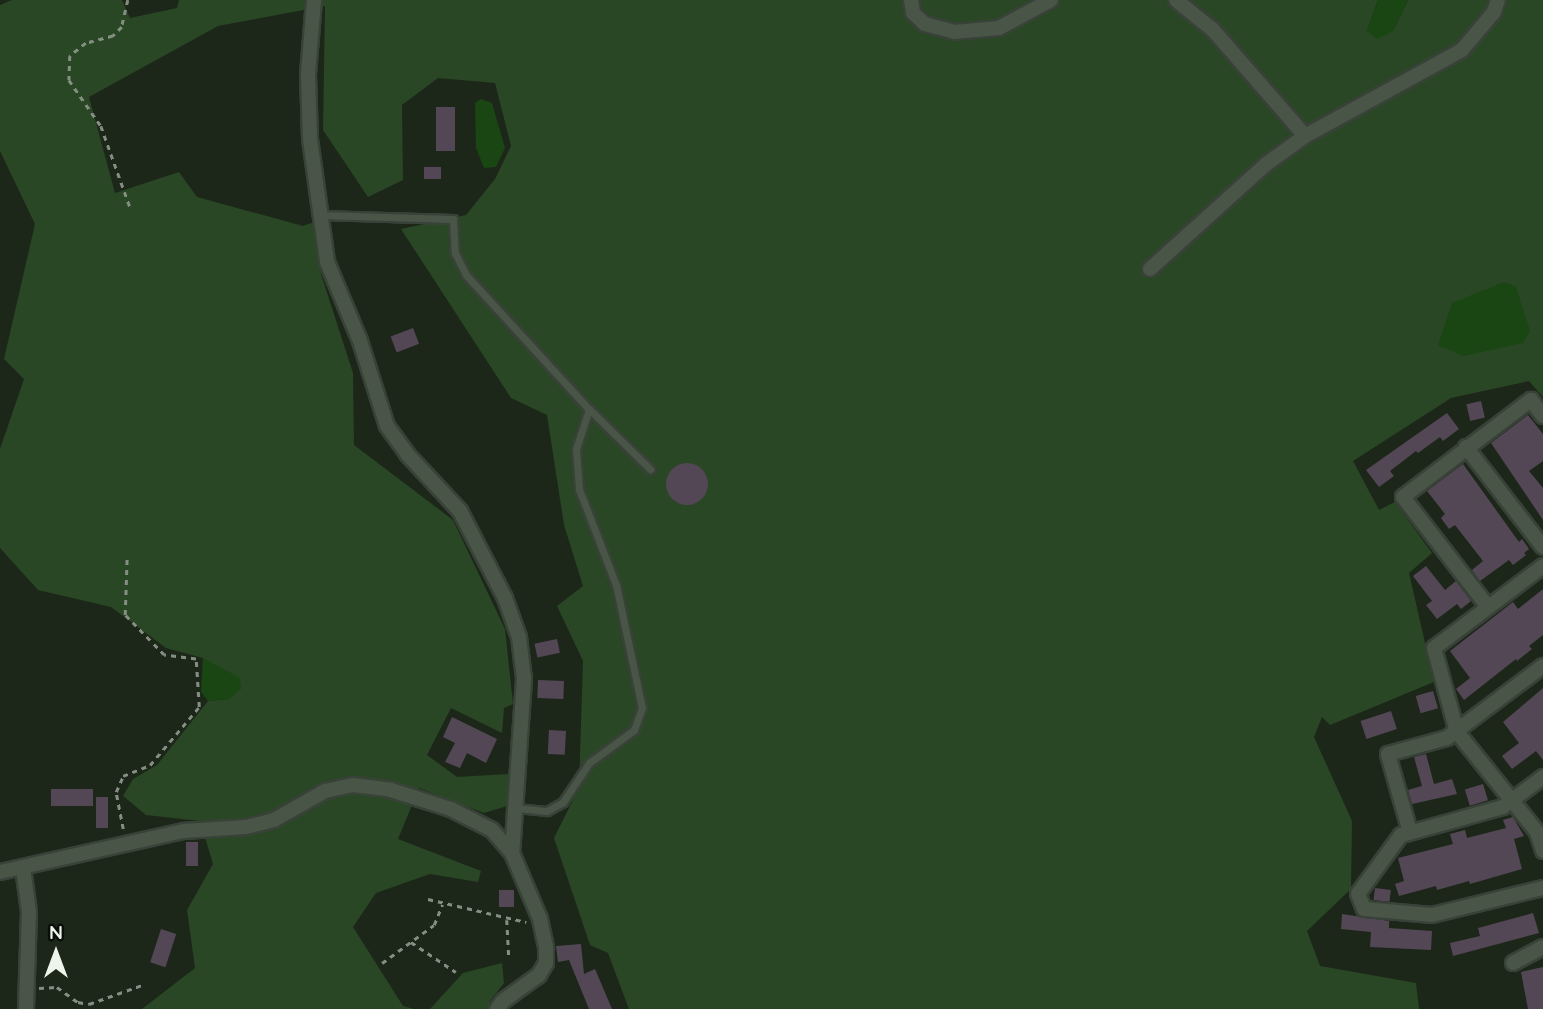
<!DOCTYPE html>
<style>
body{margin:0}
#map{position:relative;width:1543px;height:1009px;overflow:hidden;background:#1c271a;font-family:Quicksand,sans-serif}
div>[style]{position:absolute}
.green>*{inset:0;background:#294724}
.water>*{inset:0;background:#194612}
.building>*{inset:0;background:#544755;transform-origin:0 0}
.round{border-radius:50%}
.path>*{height:2.5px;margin-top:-1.25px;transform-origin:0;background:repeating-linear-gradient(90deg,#858e83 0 5px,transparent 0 10px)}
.roads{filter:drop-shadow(2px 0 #394238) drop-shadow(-2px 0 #394238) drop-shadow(0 2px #394238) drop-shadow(0 -2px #394238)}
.lane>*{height:7px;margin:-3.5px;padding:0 3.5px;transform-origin:3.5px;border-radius:3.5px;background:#495647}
.street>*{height:14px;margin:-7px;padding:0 7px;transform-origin:7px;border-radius:7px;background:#495647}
span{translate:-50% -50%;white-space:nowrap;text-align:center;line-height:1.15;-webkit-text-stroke:5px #090e09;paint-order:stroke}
.north{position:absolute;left:21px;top:918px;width:70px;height:70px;-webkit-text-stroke:5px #090e09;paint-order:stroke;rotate:0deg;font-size:19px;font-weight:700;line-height:28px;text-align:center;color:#edf4ec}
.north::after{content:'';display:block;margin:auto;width:24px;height:32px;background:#edf4ec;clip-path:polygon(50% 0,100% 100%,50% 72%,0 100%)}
</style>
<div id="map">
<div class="green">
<i style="clip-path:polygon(12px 0,122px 0,130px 18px,177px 8px,179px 0,1378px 0,1367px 31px,1393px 31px,1408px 0,1543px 0,1543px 397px,1529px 381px,1451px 398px,1353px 461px,1379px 510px,1395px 502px,1432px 553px,1409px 573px,1434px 682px,1330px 725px,1322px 717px,1314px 737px,1352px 821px,1351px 889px,1307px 931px,1320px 966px,1416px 983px,1419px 1009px,629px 1009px,608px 953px,590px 945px,554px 838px,579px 788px,583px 661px,557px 606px,583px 586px,564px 525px,547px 415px,511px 398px,401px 229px,466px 215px,495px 179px,511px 146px,495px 83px,438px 78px,402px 105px,403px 180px,368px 197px,323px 130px,325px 6px,218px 26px,89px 97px,115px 193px,179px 172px,197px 197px,303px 226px,314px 222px,321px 274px,353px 373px,354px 445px,453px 520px,505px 629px,513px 704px,504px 708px,502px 733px,451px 708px,427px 755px,457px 777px,509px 774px,507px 806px,484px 813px,419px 788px,398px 839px,481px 871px,478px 882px,430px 874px,376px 893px,353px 927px,403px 1006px,414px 1009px,142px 1009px,195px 968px,187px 910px,213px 864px,200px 821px,146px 815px,123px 796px,133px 779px,157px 765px,208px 701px,229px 699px,203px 658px,166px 648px,111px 607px,38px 590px,0 548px,0 449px,24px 379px,4px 359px,35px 224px,0 151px,0 5px)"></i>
<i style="clip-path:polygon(502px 963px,504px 983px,490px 1001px,489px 1009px,430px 1009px,463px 973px)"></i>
</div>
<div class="water">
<i style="clip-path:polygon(1378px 0,1408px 0,1393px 31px,1377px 39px,1367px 31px)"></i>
<i style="clip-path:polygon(481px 99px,492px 103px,505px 148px,496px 167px,484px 168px,476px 148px,475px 103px)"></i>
<i style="clip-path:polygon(1504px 282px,1516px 287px,1530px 331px,1523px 343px,1463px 356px,1438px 345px,1452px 303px)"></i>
<i style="clip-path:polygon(203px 658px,240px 678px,241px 689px,229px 699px,208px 701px,201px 692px)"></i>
</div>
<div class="building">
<i style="left:436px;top:107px;width:19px;height:44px"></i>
<i style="left:424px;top:167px;width:17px;height:12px"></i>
<i style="left:413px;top:328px;width:17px;height:24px;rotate:69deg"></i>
<i style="left:1481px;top:401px;width:17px;height:15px;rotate:77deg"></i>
<i style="clip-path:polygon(1447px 413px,1459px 429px,1443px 441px,1440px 437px,1418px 453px,1416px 451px,1390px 471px,1394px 476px,1379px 487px,1366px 470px)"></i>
<i style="clip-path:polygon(1528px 415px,1543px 434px,1543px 461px,1529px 471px,1543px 488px,1543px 520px,1491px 443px)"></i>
<i class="round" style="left:666px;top:463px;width:42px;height:42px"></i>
<i style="clip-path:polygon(1463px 464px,1519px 542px,1522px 539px,1529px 549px,1524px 553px,1526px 555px,1513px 565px,1509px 560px,1480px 581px,1472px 570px,1483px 561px,1455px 525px,1449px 529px,1441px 518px,1445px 514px,1427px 491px)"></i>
<i style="clip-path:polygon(1426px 566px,1445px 590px,1456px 581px,1471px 601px,1461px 609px,1457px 604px,1437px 619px,1426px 605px,1432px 601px,1413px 576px)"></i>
<i style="clip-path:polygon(1543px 589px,1543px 635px,1529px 646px,1532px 649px,1517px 661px,1516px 659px,1464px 700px,1456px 689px,1470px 678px,1450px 651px,1513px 602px,1518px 609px)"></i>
<i style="left:557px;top:639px;width:14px;height:23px;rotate:78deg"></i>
<i style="left:538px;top:680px;width:26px;height:18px;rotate:2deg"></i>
<i style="clip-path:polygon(1543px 688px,1543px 760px,1536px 751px,1512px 769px,1502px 756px,1519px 743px,1503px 722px)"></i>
<i style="left:1433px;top:691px;width:18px;height:18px;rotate:74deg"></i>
<i style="left:1391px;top:711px;width:19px;height:32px;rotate:72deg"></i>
<i style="clip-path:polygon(452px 717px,497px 739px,486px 763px,467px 753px,460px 768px,445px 762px,455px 743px,443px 737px)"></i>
<i style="left:549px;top:730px;width:17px;height:24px;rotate:3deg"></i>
<i style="clip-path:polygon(1426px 754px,1434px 784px,1452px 779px,1457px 794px,1412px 804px,1408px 790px,1422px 786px,1414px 757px)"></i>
<i style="left:1483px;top:784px;width:17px;height:19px;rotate:73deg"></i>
<i style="left:51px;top:789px;width:42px;height:17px"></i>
<i style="left:96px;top:797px;width:12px;height:31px"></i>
<i style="clip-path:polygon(1513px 817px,1524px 836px,1514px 839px,1522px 869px,1470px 884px,1469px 881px,1437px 890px,1436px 886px,1399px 896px,1395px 884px,1404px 881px,1398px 858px,1453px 844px,1450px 834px,1465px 830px,1467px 838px,1506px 828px,1503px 820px)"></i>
<i style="left:186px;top:842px;width:12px;height:24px"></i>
<i style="left:1375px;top:888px;width:16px;height:12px;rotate:7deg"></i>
<i style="left:499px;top:890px;width:15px;height:17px"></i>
<i style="clip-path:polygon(1533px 913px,1539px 933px,1453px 956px,1450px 943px,1480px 936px,1478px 928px)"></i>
<i style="clip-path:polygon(1342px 914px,1389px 921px,1389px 928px,1432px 931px,1431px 950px,1370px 947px,1371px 932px,1341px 929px)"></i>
<i style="left:161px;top:929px;width:16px;height:35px;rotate:18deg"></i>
<i style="clip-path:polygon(581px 944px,584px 974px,595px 969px,612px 1009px,589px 1009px,569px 960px,558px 962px,556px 946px)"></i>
<i style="clip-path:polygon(1543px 967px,1543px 1009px,1528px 1009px,1521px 972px)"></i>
</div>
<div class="path">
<i style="left:128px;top:0;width:28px;rotate:103deg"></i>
<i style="left:122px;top:27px;width:13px;rotate:135deg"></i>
<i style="left:113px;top:36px;width:28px;rotate:165deg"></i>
<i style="left:86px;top:43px;width:21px;rotate:141deg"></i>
<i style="left:70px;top:56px;width:24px;rotate:92deg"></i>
<i style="left:69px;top:80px;width:56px;rotate:55.2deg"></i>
<i style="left:101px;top:126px;width:86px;rotate:70.3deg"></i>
<i style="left:123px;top:829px;width:38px;rotate:-101deg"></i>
<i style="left:116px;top:792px;width:17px;rotate:-66deg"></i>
<i style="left:123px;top:776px;width:29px;rotate:-22deg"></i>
<i style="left:150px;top:765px;width:76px;rotate:-49.8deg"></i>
<i style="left:199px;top:707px;width:48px;rotate:-93.6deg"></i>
<i style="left:196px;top:659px;width:32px;rotate:-173deg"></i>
<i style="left:164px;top:655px;width:56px;rotate:-134.3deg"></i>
<i style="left:125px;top:615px;width:59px;rotate:-88.1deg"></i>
<i style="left:428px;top:899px;width:101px;rotate:13.2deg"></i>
<i style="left:507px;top:920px;width:36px;rotate:87deg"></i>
<i style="left:411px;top:942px;width:54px;rotate:33.7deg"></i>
<i style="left:382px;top:963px;width:64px;rotate:-36.2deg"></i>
<i style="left:434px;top:925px;width:22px;rotate:-68deg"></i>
<i style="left:39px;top:988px;width:18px;rotate:-3deg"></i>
<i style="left:57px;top:987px;width:26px;rotate:36deg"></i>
<i style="left:78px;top:1002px;width:11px;rotate:10deg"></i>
<i style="left:89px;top:1004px;width:56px;rotate:-19.7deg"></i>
</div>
<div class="roads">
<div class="lane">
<i style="left:320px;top:215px;width:133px;rotate:1.7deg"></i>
<i style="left:453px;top:219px;width:34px;rotate:87deg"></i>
<i style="left:455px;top:253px;width:25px;rotate:63deg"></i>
<i style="left:466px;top:275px;width:182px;rotate:47.5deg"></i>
<i style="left:589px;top:409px;width:86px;rotate:44.5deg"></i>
<i style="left:517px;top:808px;width:30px;rotate:6deg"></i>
<i style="left:547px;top:811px;width:18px;rotate:-29deg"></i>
<i style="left:563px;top:802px;width:47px;rotate:-56.3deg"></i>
<i style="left:589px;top:763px;width:56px;rotate:-36.3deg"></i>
<i style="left:634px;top:730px;width:23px;rotate:-70deg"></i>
<i style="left:642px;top:708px;width:126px;rotate:-101.9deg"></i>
<i style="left:616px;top:585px;width:103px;rotate:-111.1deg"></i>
<i style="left:579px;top:489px;width:40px;rotate:-94.3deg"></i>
<i style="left:576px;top:449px;width:42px;rotate:-72deg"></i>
</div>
<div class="street">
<i style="left:314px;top:0;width:75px;rotate:94.6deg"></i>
<i style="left:308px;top:75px;width:64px;rotate:88.2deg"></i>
<i style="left:310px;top:139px;width:124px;rotate:82.1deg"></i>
<i style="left:327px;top:262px;width:86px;rotate:67.3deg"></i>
<i style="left:360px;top:341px;width:89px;rotate:72.4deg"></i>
<i style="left:387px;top:426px;width:34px;rotate:54deg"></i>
<i style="left:407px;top:454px;width:78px;rotate:47.1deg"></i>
<i style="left:460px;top:511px;width:98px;rotate:62.7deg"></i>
<i style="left:505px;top:598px;width:41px;rotate:70.3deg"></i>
<i style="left:519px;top:637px;width:42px;rotate:83.2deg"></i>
<i style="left:524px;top:679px;width:174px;rotate:93.9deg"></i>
<i style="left:911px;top:0;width:13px;rotate:81deg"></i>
<i style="left:913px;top:13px;width:16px;rotate:43deg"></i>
<i style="left:925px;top:24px;width:30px;rotate:15deg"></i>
<i style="left:954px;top:32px;width:45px;rotate:-5.1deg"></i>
<i style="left:999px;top:28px;width:59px;rotate:-28.3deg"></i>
<i style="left:1176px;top:0;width:48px;rotate:39deg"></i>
<i style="left:1213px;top:30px;width:140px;rotate:49deg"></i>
<i style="left:1150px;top:269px;width:155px;rotate:-42.1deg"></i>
<i style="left:1265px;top:165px;width:49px;rotate:-35.9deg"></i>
<i style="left:1305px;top:136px;width:179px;rotate:-28.7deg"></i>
<i style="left:1462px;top:50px;width:50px;rotate:-49.9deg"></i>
<i style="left:1494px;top:12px;width:13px;rotate:-72deg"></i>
<i style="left:1466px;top:447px;width:126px;rotate:52.4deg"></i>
<i style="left:1543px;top:566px;width:136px;rotate:143deg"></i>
<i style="left:1434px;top:648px;width:87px;rotate:74.7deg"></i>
<i style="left:1457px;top:732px;width:128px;rotate:51.3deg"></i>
<i style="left:1537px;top:832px;width:20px;rotate:72deg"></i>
<i style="left:1488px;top:607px;width:139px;rotate:-127.7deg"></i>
<i style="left:1403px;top:497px;width:161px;rotate:-37.2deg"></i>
<i style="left:1531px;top:400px;width:20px;rotate:53deg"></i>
<i style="left:1543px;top:777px;width:50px;rotate:143.1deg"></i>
<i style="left:1503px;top:807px;width:106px;rotate:164.6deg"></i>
<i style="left:1401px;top:835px;width:73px;rotate:126.1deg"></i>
<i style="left:1358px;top:894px;width:16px;rotate:68deg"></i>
<i style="left:1364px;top:909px;width:68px;rotate:5deg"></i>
<i style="left:1432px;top:915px;width:114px;rotate:-13.7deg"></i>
<i style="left:1410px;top:832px;width:81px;rotate:-105.8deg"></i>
<i style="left:1388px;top:754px;width:61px;rotate:-15.2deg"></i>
<i style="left:1447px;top:738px;width:120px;rotate:-36.9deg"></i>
<i style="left:23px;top:868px;width:44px;rotate:82.2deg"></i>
<i style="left:29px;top:912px;width:97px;rotate:91.8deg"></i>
<i style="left:0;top:872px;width:189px;rotate:-12.6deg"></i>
<i style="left:184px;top:831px;width:62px;rotate:-3.7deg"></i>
<i style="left:246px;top:827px;width:29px;rotate:-14deg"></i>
<i style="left:274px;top:820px;width:59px;rotate:-29.6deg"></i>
<i style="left:325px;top:791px;width:29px;rotate:-12deg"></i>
<i style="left:353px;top:785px;width:38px;rotate:7deg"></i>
<i style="left:391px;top:790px;width:63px;rotate:17.6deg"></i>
<i style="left:451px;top:809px;width:46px;rotate:27.1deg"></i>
<i style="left:492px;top:830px;width:30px;rotate:49deg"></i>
<i style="left:512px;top:853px;width:72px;rotate:67deg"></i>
<i style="left:540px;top:919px;width:30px;rotate:78deg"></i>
<i style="left:546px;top:948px;width:15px;rotate:90deg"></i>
<i style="left:546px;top:963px;width:14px;rotate:120deg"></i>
<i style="left:539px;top:975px;width:44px;rotate:144.2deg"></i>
<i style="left:503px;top:1001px;width:10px;rotate:127deg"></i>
<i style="left:1513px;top:963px;width:34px;rotate:-28deg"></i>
</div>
</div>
<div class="north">N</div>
</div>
